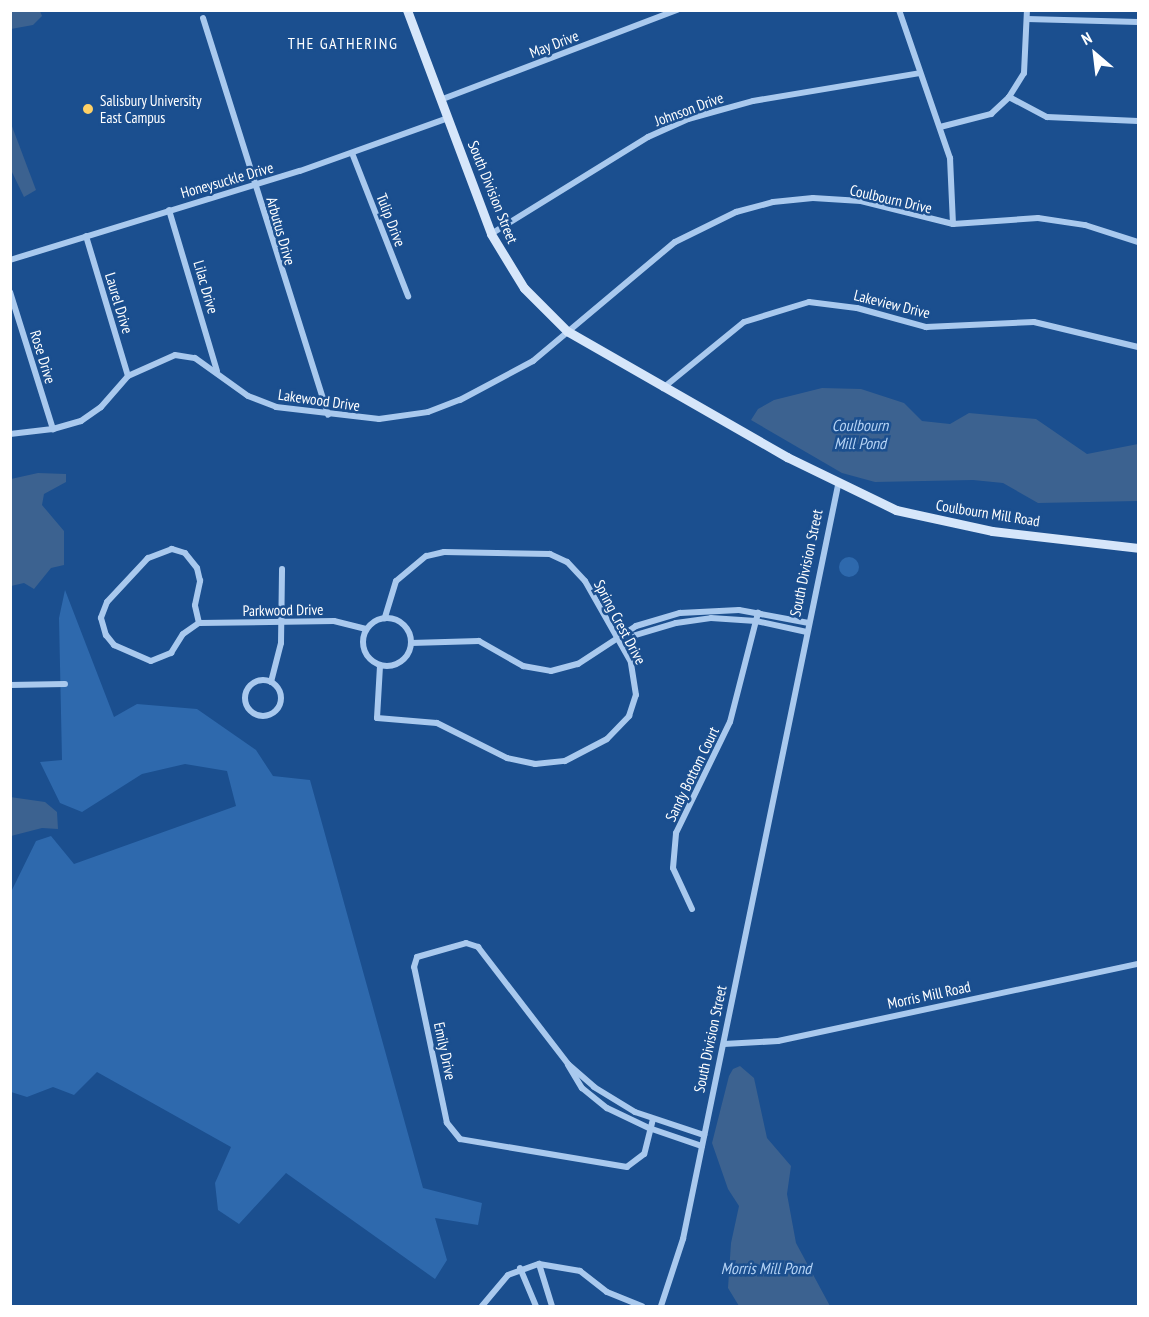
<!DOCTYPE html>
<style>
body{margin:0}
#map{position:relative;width:1149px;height:1317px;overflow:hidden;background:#1b4f8f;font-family:"PT Sans Narrow",sans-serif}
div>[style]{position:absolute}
.green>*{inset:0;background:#2e69ad}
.round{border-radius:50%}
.water>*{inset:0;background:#3c6290}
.street>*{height:6px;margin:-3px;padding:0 3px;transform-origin:3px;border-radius:3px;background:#a9c9ee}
.street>.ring{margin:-3px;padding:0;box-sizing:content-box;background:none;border:6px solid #a9c9ee;border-radius:50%}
.secondary>*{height:9px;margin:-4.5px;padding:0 4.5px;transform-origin:4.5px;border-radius:4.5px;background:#d6e6fa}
.dots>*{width:16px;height:16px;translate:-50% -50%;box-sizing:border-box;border:3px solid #1b4f8f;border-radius:50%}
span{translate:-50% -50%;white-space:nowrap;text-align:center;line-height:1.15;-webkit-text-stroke:5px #1b4f8f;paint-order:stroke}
.street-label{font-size:15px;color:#fff}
.poi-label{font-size:15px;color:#fff}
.left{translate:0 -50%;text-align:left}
.neighbourhood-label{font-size:16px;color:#fff;letter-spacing:1.5px}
.water-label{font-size:16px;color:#b5d3f5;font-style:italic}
.frame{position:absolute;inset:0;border:12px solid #fff;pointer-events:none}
.north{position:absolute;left:1065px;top:24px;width:60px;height:60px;-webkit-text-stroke:4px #1b4f8f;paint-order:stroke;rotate:332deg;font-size:16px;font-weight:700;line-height:24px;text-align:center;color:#fff}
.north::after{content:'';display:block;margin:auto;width:21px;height:27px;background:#fff;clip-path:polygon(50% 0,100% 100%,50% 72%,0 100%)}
</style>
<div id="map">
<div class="green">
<i class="round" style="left:839px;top:557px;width:20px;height:20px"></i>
<i style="clip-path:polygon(65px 590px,114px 717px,137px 704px,197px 709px,256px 750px,273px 776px,310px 780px,423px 1188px,482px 1203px,478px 1225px,435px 1218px,447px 1260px,435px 1279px,286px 1173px,239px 1224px,218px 1210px,215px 1183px,231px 1147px,97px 1072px,74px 1095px,53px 1087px,27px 1097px,11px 1092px,10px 894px,36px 841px,51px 836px,74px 864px,236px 806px,227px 771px,185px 764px,142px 774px,82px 812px,60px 803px,40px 762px,62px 760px,59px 618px)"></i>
</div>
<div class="water">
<i style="clip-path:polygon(11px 10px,40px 11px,42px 16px,33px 25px,11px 29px)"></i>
<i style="clip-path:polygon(10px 121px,36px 190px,24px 197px,11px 170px)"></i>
<i style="clip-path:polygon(822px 388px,861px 389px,904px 403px,922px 421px,950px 424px,969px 413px,1036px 419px,1087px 454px,1138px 444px,1138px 501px,1038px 503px,1003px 483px,973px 480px,875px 482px,842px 473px,751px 420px,758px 409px,774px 400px)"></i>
<i style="clip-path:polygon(38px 473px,66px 474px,66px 482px,44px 494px,42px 505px,64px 531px,64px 565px,51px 568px,34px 589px,24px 583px,11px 586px,11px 479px)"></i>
<i style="clip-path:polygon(10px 797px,45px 802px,57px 812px,58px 829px,42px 828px,11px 836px)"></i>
<i style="clip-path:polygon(740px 1066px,754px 1078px,767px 1138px,791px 1166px,787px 1194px,796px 1243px,830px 1306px,739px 1306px,728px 1288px,731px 1243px,739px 1206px,728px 1189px,712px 1143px,729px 1076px,733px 1069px)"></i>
</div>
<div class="street">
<i style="left:899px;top:10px;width:157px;rotate:71deg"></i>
<i style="left:950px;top:158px;width:66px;rotate:87.4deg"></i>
<i style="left:203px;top:18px;width:416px;rotate:72.5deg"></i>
<i style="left:1027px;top:19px;width:111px;rotate:1.5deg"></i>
<i style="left:1009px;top:97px;width:43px;rotate:27.8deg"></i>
<i style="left:1047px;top:117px;width:91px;rotate:2.5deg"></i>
<i style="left:440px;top:100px;width:254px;rotate:-20.8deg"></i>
<i style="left:940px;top:127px;width:53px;rotate:-14.3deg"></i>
<i style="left:991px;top:114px;width:25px;rotate:-43deg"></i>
<i style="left:1009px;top:97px;width:28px;rotate:-58deg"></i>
<i style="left:1024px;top:73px;width:63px;rotate:-87.3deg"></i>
<i style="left:352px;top:153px;width:154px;rotate:68.6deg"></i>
<i style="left:169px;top:210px;width:168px;rotate:73.4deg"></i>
<i style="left:491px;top:234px;width:185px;rotate:-31.7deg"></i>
<i style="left:648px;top:137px;width:44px;rotate:-24.2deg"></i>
<i style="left:688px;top:119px;width:67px;rotate:-15.5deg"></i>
<i style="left:753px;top:101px;width:169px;rotate:-9.5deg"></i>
<i style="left:86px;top:236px;width:146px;rotate:73.3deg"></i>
<i style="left:10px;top:260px;width:303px;rotate:-17.1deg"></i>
<i style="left:300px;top:171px;width:157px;rotate:-19.7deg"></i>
<i style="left:10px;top:292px;width:144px;rotate:72.6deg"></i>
<i style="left:663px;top:388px;width:104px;rotate:-39.2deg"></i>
<i style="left:744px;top:322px;width:68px;rotate:-17.1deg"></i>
<i style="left:809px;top:302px;width:48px;rotate:7.1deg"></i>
<i style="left:857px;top:308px;width:72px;rotate:15.4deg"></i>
<i style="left:926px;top:327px;width:108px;rotate:-2.7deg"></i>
<i style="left:1034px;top:322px;width:107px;rotate:13.5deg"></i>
<i style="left:10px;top:434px;width:43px;rotate:-6.6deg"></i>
<i style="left:53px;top:429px;width:29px;rotate:-16deg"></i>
<i style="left:81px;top:421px;width:24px;rotate:-35deg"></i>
<i style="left:101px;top:407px;width:41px;rotate:-48.9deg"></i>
<i style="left:128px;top:376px;width:51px;rotate:-24.1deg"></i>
<i style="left:175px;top:355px;width:20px;rotate:9deg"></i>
<i style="left:195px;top:358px;width:65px;rotate:35.6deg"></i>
<i style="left:248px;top:396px;width:30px;rotate:21deg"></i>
<i style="left:276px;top:407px;width:104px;rotate:6.6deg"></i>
<i style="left:379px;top:419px;width:49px;rotate:-8.1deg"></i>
<i style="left:428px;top:412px;width:34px;rotate:-21deg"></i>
<i style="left:460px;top:400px;width:83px;rotate:-28.1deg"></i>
<i style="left:533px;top:361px;width:185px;rotate:-40deg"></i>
<i style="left:675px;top:242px;width:68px;rotate:-26.2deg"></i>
<i style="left:736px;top:212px;width:38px;rotate:-15deg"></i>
<i style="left:773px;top:202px;width:40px;rotate:-5.7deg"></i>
<i style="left:813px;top:198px;width:48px;rotate:3.6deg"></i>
<i style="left:861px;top:201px;width:95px;rotate:14deg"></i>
<i style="left:953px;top:224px;width:85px;rotate:-4deg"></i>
<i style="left:1038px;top:218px;width:48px;rotate:8.5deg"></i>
<i style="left:1085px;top:225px;width:56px;rotate:17.8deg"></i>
<i class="ring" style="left:363px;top:618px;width:42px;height:42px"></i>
<i style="left:199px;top:623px;width:18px;rotate:-103deg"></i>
<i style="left:195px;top:605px;width:25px;rotate:-78deg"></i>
<i style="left:200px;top:581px;width:13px;rotate:-103deg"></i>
<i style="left:197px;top:568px;width:19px;rotate:-129deg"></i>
<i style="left:185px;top:553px;width:14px;rotate:-163deg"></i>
<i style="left:172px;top:549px;width:26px;rotate:159deg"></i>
<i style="left:148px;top:558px;width:60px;rotate:133deg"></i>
<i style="left:107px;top:602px;width:17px;rotate:111deg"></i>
<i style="left:101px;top:618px;width:18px;rotate:74deg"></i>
<i style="left:106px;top:635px;width:13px;rotate:51deg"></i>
<i style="left:114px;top:645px;width:40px;rotate:23.4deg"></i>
<i style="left:151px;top:661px;width:22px;rotate:-22deg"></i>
<i style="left:171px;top:653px;width:22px;rotate:-58deg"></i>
<i style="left:183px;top:634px;width:19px;rotate:-35deg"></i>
<i style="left:199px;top:623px;width:135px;rotate:-0.8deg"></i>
<i style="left:334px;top:621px;width:33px;rotate:14deg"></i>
<i style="left:619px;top:640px;width:59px;rotate:-16.6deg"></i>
<i style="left:676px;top:623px;width:35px;rotate:-8deg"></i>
<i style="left:711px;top:618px;width:45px;rotate:3.8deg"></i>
<i style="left:756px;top:621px;width:52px;rotate:12.2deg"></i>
<i style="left:411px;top:643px;width:68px;rotate:-1.7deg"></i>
<i style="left:479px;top:641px;width:51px;rotate:29.6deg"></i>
<i style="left:523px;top:666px;width:28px;rotate:10deg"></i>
<i style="left:551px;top:671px;width:28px;rotate:-15deg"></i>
<i style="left:578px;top:664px;width:69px;rotate:-33.2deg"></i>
<i style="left:636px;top:626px;width:46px;rotate:-16.5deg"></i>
<i style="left:680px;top:613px;width:59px;rotate:-2.9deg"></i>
<i style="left:739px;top:610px;width:71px;rotate:10.5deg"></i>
<i style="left:380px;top:666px;width:52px;rotate:93.3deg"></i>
<i style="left:377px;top:718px;width:60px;rotate:4.8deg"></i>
<i style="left:437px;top:723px;width:78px;rotate:26.6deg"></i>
<i style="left:507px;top:758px;width:29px;rotate:12deg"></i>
<i style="left:535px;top:764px;width:30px;rotate:-6deg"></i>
<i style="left:565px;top:761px;width:47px;rotate:-27.6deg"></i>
<i style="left:607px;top:739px;width:32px;rotate:-46deg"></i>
<i style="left:629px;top:716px;width:22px;rotate:-72deg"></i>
<i style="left:636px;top:695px;width:33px;rotate:-99deg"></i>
<i style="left:631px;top:662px;width:93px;rotate:-119.6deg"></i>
<i style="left:585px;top:581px;width:26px;rotate:-133deg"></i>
<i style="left:567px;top:562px;width:19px;rotate:-155deg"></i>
<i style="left:550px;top:554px;width:106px;rotate:-178.9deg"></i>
<i style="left:444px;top:552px;width:18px;rotate:167deg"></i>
<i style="left:426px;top:556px;width:39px;rotate:140deg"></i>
<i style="left:396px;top:581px;width:39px;rotate:107deg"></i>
<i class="ring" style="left:245px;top:680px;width:30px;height:30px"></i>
<i style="left:271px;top:682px;width:40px;rotate:-75.6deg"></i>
<i style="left:281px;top:643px;width:74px;rotate:-89.2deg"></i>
<i style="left:10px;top:685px;width:55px;rotate:-1deg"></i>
<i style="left:692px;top:909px;width:45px;rotate:-114.9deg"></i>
<i style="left:673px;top:868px;width:35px;rotate:-85deg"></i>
<i style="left:676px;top:833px;width:123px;rotate:-64.1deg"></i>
<i style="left:730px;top:722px;width:113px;rotate:-75.6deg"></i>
<i style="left:724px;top:1044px;width:54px;rotate:-3.2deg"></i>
<i style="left:778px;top:1041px;width:368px;rotate:-12.1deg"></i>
<i style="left:568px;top:1065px;width:27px;rotate:59deg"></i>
<i style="left:582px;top:1088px;width:32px;rotate:39deg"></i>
<i style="left:607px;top:1108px;width:47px;rotate:25.5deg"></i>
<i style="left:649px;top:1128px;width:56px;rotate:18.8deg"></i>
<i style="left:653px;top:1119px;width:36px;rotate:104deg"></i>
<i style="left:644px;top:1154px;width:21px;rotate:143deg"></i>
<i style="left:627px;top:1167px;width:169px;rotate:-170.5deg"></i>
<i style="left:460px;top:1139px;width:21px;rotate:-129deg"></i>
<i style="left:447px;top:1123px;width:159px;rotate:-101.9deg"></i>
<i style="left:414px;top:967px;width:10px;rotate:-73deg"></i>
<i style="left:417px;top:957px;width:51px;rotate:-15.9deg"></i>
<i style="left:466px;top:943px;width:13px;rotate:18deg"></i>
<i style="left:478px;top:947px;width:148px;rotate:52.4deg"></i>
<i style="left:568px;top:1064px;width:35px;rotate:41deg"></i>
<i style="left:594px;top:1087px;width:48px;rotate:31.4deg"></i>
<i style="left:635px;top:1112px;width:73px;rotate:18.4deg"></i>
<i style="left:539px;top:1264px;width:44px;rotate:72.8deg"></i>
<i style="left:520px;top:1268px;width:41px;rotate:67.2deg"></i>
<i style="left:482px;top:1306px;width:40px;rotate:-50deg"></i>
<i style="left:508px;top:1275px;width:33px;rotate:-20deg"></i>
<i style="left:539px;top:1264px;width:42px;rotate:9.7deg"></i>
<i style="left:580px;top:1271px;width:34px;rotate:38deg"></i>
<i style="left:607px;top:1292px;width:38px;rotate:22deg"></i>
<i style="left:661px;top:1306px;width:71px;rotate:-71.8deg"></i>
<i style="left:683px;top:1239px;width:770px;rotate:-78.38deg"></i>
</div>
<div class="secondary">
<i style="left:407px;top:10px;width:239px;rotate:69.4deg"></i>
<i style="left:491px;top:234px;width:63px;rotate:58.6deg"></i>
<i style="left:524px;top:288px;width:61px;rotate:45deg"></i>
<i style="left:567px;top:331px;width:254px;rotate:29.8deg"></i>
<i style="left:787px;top:457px;width:121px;rotate:25.9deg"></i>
<i style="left:896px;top:510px;width:98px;rotate:12.3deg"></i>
<i style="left:992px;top:531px;width:147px;rotate:6.6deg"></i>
</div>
<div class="dots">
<i style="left:88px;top:109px;background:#ffd166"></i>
</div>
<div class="street-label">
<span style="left:554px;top:44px;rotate:-21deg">May Drive</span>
<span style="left:689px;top:109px;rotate:-20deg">Johnson Drive</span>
<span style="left:227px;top:180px;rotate:-16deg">Honeysuckle Drive</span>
<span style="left:493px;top:192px;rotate:68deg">South Division Street</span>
<span style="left:891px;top:199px;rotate:13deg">Coulbourn Drive</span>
<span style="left:391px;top:220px;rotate:69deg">Tulip Drive</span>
<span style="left:281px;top:231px;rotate:74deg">Arbutus Drive</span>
<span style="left:206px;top:287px;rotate:74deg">Lilac Drive</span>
<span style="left:119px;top:303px;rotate:73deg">Laurel Drive</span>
<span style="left:892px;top:304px;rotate:14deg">Lakeview Drive</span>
<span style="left:43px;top:357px;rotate:73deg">Rose Drive</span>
<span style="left:319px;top:400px;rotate:8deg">Lakewood Drive</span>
<span style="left:988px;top:513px;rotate:9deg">Coulbourn Mill Road</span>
<span style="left:806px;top:563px;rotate:-78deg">South Division Street</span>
<span style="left:283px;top:610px;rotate:-1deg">Parkwood Drive</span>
<span style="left:620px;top:622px;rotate:62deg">Spring Crest Drive</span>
<span style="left:692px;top:774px;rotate:-64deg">Sandy Bottom Court</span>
<span style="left:929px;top:995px;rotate:-12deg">Morris Mill Road</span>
<span style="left:710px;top:1039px;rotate:-78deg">South Division Street</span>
<span style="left:445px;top:1051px;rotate:78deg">Emily Drive</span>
</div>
<div class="poi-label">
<span class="left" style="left:100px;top:109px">Salisbury University<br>East Campus</span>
</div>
<div class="neighbourhood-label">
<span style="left:343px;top:43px">THE GATHERING</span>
</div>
<div class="water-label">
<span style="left:860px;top:434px">Coulbourn<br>Mill Pond</span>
<span style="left:766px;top:1268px">Morris Mill Pond</span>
</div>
<div class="frame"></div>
<div class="north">N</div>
</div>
